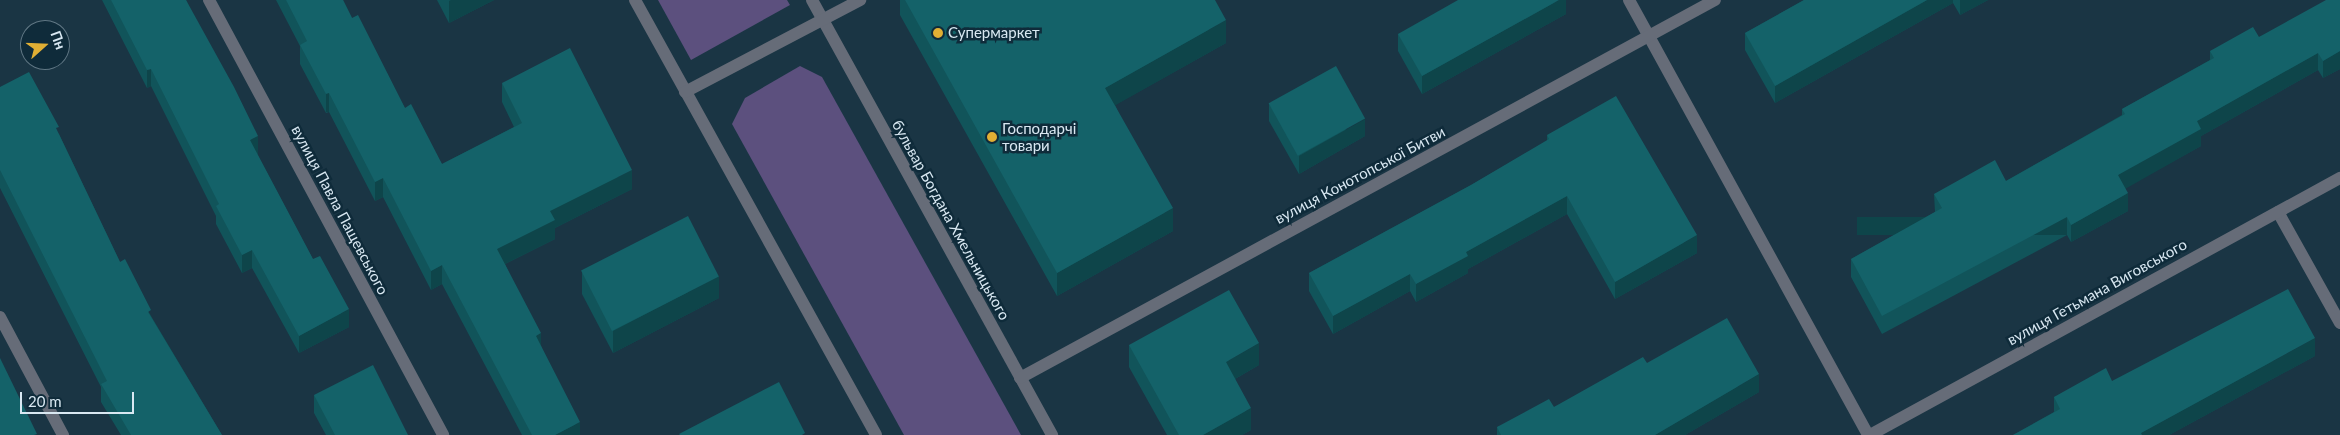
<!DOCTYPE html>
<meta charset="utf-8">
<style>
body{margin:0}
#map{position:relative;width:2340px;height:435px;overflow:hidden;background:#1a3544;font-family:Lato,sans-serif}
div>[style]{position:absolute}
.green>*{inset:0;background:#5c507e}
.minor>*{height:12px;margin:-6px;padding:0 6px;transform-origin:6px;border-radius:6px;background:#666c78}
.wall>*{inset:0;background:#11545a}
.shaded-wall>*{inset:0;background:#0e454a;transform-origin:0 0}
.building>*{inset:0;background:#146269;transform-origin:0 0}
.dots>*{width:14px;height:14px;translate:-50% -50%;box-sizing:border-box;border:2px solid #0f2b3a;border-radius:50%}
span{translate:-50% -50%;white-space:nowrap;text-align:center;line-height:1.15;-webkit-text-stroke:5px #0f2b3a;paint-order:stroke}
.poi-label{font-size:15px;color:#d9e8f2}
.left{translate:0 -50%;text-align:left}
.street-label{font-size:15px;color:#d9e8f2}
.north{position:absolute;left:20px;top:20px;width:50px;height:50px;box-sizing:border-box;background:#0f2b3a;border:1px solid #607784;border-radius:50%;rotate:70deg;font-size:14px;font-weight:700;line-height:20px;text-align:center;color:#d9e8f2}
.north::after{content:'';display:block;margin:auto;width:18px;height:22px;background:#e1af34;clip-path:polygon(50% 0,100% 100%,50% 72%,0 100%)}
.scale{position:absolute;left:20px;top:392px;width:114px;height:22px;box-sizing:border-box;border:2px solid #d9e8f2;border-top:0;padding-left:6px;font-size:15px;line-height:18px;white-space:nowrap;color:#d9e8f2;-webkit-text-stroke:4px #0f2b3a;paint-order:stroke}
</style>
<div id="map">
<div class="green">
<i style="clip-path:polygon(658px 0,787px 0,790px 5px,691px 60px)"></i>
<i style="clip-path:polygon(800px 66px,822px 77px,1021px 435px,904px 435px,732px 124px,745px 98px)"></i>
</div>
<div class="minor">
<i style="left:209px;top:0;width:494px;rotate:61.7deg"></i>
<i style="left:635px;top:0;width:497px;rotate:61deg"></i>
<i style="left:812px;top:0;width:497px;rotate:61.1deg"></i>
<i style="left:1629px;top:0;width:496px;rotate:61.2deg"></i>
<i style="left:685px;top:92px;width:198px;rotate:-27.7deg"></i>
<i style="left:2278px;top:212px;width:127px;rotate:60.8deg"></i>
<i style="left:0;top:317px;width:134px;rotate:61.9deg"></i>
<i style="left:1020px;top:378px;width:791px;rotate:-28.54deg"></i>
<i style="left:1870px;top:435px;width:536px;rotate:-28.67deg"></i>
</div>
<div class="wall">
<i style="clip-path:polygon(102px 0,186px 0,258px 153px,257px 154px,349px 327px,299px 353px,252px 268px,242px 273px,216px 224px,216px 216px,151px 86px,147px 88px)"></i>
<i style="clip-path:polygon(276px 0,343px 0,352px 18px,405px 108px,442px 164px,514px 127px,502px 102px,502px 83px,632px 189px,555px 228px,555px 239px,505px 264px,580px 435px,522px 435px,442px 284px,431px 290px,383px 197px,375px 201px,329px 112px,326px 113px,300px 64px,300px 46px)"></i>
<i style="clip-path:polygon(437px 0,494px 0,449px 23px)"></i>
<i style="clip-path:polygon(900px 0,1171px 0,1226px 43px,1115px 105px,1173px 231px,1057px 296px,900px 15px)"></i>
<i style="clip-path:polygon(1566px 0,1566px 14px,1422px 94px,1398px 51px,1398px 34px)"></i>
<i style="clip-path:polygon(1804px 0,1988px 0,1960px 15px,1953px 3px,1775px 103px,1745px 50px,1745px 33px)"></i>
<i style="clip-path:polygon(2340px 0,2340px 69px,2323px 78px,2318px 70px,2201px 136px,2201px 146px,2125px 188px,2128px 211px,2071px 242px,2067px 235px,1882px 334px,1851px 277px,1851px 259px,1935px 212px,1934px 194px,2006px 181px,2122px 115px,2122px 109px,2210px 60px,2210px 51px,2259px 37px)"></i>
<i style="clip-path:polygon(0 87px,59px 134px,120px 262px,151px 316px,222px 435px,121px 435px,101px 402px,101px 387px,0 188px)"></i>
<i style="clip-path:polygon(1269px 103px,1365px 136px,1299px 174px,1269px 121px)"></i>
<i style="clip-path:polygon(1547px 135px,1697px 253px,1615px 299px,1567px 214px,1468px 269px,1468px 273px,1416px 302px,1410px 291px,1333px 334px,1309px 291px,1309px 273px,1471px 185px,1547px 141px)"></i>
<i style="clip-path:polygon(582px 272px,719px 298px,613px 353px,582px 294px)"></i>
<i style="clip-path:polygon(1129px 345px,1259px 365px,1235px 379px,1251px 430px,1242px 435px,1167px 435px,1129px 367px)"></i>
<i style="clip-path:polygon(2315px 356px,2169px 435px,2013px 435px,2054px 412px,2054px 397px,2112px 381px)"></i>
<i style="clip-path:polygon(1647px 363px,1759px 392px,1685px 435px,1497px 435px,1497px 427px,1554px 407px)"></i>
<i style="clip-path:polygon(314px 395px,408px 435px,326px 435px,314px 413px)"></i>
</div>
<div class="shaded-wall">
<i style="clip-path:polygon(451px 0,494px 0,449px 23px,449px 1px)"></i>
<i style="clip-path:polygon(1559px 0,1566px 0,1566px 14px,1422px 94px,1422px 76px)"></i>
<i style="clip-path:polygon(1927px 0,1953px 0,1953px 3px,1775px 103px,1775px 86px)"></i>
<i style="clip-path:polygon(1960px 0,1988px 0,1960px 15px)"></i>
<i style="clip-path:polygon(1226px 20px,1226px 43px,1105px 111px,1105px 88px)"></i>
<i style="clip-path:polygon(2340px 51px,2340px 69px,2323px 78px,2323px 61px)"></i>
<i style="clip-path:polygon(2318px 53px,2318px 70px,2201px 136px,2201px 146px,2118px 193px,2118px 175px,2197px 121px)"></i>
<i style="clip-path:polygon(151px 69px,151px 86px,147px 88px,147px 70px)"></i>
<i style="left:329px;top:93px;width:19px;height:3px;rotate:90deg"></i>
<i style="clip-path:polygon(1365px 119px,1365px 136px,1299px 174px,1299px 156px)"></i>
<i style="clip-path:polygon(258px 136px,258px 153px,250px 158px,250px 140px)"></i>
<i style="clip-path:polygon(632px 170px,632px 189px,555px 228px,555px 239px,497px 268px,497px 249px,550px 211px)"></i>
<i style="clip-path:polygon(383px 178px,383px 197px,375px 201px,375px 182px)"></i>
<i style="clip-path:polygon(2128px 193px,2128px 211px,2071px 242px,2071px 225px)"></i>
<i style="clip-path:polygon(1567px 196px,1567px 214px,1468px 269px,1468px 273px,1416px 302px,1416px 284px,1466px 252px)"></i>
<i style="clip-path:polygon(1173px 208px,1173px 231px,1057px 296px,1057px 273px)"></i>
<i style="left:2067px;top:217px;width:18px;height:210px;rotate:90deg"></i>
<i style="clip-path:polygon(1697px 235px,1697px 253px,1615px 299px,1615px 282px)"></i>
<i style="clip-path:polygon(252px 250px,252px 268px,242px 273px,242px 255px)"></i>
<i style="clip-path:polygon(442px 265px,442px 284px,431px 290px,431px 271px)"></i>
<i style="clip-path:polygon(1410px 274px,1410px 291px,1333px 334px,1333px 316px)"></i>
<i style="clip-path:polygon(719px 276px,719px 298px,613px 353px,613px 331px)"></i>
<i style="clip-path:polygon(349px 309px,349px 327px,299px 353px,299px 336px)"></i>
<i style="clip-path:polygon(541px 333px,541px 352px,536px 336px)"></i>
<i style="clip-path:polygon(2315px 338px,2315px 356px,2169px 435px,2141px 435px,2141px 433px)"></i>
<i style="clip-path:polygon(1259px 343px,1259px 365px,1226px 384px,1226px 362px)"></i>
<i style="clip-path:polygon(1759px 374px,1759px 392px,1685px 435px,1655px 435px)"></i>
<i style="clip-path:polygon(1251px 408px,1251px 430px,1242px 435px,1203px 435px)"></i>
<i style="clip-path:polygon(580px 422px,580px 435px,555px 435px)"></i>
</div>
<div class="building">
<i style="clip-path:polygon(111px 0,186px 0,234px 87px,258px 136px,250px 140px,313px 259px,320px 256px,349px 309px,299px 336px,252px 250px,242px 255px,216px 206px,219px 204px,151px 69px,147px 70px)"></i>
<i style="clip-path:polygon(286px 0,343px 0,352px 18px,358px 15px,405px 108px,411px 104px,442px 164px,522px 123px,502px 83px,570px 48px,632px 170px,550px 211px,555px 220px,497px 249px,541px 333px,536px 336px,580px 422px,555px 435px,532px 435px,442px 265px,431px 271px,383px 178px,375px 182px,329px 93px,326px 94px,300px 45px,307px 41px)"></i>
<i style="clip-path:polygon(905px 0,1215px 0,1226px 20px,1105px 88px,1173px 208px,1057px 273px)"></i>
<i style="clip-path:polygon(1458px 0,1559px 0,1422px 76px,1398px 34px)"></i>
<i style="clip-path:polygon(1804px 0,1927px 0,1775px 86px,1745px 33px)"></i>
<i style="clip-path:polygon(2326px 0,2340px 0,2340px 51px,2323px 61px,2318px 53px,2197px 121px,2201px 129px,2118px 175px,2128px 193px,2071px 225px,2067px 217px,1882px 316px,1851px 259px,1942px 208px,1934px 194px,1995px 160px,2006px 181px,2125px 114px,2122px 109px,2214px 58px,2210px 51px,2253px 27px,2259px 37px)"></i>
<i style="left:1336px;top:66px;width:60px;height:77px;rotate:61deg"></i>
<i style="clip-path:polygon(29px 72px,59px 127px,56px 128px,120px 262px,125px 259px,151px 310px,148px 312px,222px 435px,131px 435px,101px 384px,107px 381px,0 170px,0 87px)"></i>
<i style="clip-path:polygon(1616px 96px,1697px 235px,1615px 282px,1567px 196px,1466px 252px,1468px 256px,1416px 284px,1410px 274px,1333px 316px,1309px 273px,1471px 185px,1549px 139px,1547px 135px)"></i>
<i style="left:688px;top:216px;width:68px;height:120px;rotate:63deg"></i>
<i style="clip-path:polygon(2288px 289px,2315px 338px,2141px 433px,2142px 435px,2013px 435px,2060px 409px,2054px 397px,2106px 368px,2112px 381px)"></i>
<i style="clip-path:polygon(1229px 290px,1259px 343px,1226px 362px,1251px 408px,1203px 435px,1179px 435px,1129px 345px)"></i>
<i style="clip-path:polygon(1727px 318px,1759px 374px,1655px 435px,1501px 435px,1497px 427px,1549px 399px,1554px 407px,1643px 357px,1647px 363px)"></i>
<i style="clip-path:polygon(0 358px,37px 434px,34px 435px,0 435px)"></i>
<i style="clip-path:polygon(373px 365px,408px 435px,335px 435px,314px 395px)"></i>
<i style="clip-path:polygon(779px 382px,805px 433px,802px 435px,680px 435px,679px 434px)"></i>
</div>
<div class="dots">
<i style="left:938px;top:33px;background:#e1af34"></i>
<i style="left:992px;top:137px;background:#e1af34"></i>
</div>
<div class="poi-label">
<span class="left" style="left:948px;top:33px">Супермаркет</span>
<span class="left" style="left:1002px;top:137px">Господарчі<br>товари</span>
</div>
<div class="street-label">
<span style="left:1360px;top:175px;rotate:-28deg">вулиця Конотопської Битви</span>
<span style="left:340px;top:210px;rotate:62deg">вулиця Павла Пащевського</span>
<span style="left:951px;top:220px;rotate:61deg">бульвар Богдана Хмельницького</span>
<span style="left:2097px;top:292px;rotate:-29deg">вулиця Гетьмана Виговського</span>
</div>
<div class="north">Пн</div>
<div class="scale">20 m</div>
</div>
